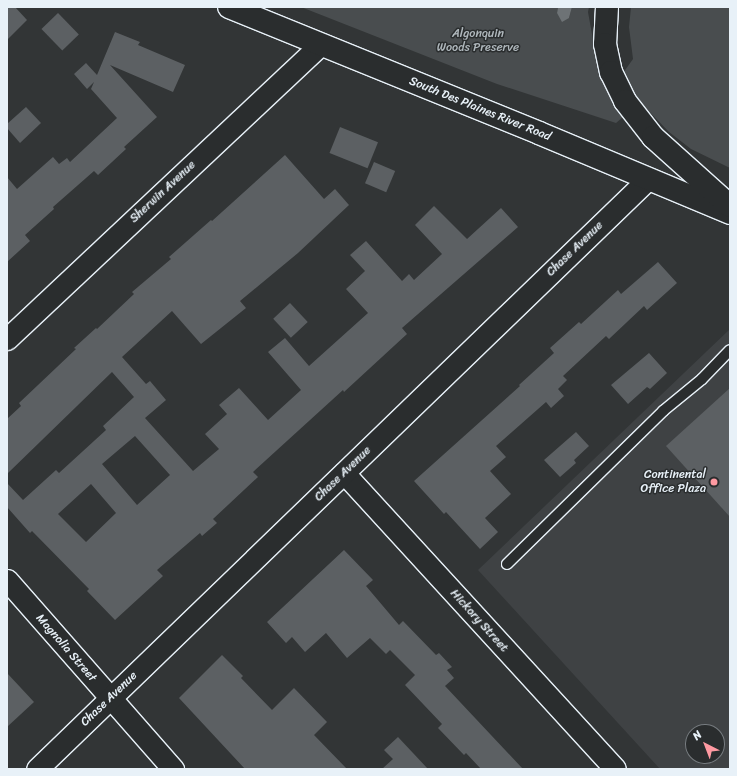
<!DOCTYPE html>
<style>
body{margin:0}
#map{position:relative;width:737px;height:776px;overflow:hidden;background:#323536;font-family:Sriracha,sans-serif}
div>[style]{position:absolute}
.built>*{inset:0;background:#3f4244}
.green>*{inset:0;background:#494d4f}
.water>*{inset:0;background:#6e7376}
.building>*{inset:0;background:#5c6063;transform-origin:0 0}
.roads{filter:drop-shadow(1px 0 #e8f1f8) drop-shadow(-1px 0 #e8f1f8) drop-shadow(0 1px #e8f1f8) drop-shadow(0 -1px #e8f1f8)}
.service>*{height:10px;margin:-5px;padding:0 5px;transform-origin:5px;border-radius:5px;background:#2a2d2e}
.minor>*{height:21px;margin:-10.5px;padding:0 10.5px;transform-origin:10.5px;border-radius:10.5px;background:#2a2d2e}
.secondary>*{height:22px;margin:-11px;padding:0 11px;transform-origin:11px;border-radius:11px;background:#2a2d2e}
.motorway>*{height:22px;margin:-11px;padding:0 11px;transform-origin:11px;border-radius:11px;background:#2a2d2e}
.dots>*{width:11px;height:11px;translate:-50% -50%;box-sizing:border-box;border:2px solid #2a2d2e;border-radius:50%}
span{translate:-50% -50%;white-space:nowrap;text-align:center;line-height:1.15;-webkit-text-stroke:3px #2a2d2e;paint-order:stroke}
.park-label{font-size:12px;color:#b0b8bd}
.street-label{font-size:12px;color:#e8f1f8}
.poi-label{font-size:12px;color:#e8f1f8}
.right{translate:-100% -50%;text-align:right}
.frame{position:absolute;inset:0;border:8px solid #e8f1f8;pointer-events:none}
.north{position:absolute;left:685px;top:724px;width:40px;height:40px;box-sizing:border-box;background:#2a2d2e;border:1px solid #767b7f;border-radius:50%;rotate:318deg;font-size:11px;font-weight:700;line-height:16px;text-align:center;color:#e8f1f8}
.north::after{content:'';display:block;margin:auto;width:14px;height:18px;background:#ff9aa2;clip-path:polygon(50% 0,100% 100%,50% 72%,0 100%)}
</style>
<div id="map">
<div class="built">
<i style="clip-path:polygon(evenodd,730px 329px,730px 769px,660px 769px,478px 570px,730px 329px,693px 732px,717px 732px,717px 756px,693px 756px,693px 732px)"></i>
</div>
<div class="green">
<i style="clip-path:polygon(301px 7px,558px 7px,557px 13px,569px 18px,572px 7px,589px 7px,588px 12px,597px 62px,604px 82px,623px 117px,616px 123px,497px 84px)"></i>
<i style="clip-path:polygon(631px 7px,730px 7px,730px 168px,691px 149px,669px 132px,639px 101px,623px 73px,633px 59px,629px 27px)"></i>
</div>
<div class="water">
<i style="clip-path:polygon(558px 7px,572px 7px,569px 18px,562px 22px,557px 13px)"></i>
</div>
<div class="building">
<i style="clip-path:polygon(7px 7px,15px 7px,27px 20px,7px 40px)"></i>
<i style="left:58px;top:13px;width:30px;height:23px;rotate:46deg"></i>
<i style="clip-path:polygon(115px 32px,140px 42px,138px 45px,185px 65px,173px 92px,110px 65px,157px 117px,124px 147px,126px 149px,98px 175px,94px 171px,53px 207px,54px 209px,25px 235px,30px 241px,7px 262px,7px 177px,17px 189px,53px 157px,59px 164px,67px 158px,70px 162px,117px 118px,91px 89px,94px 82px,87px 89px,74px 74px,86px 63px,97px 75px)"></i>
<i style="clip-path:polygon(26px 107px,41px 123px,20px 143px,7px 128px,7px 124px)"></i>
<i style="left:340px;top:127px;width:41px;height:28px;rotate:22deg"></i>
<i style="clip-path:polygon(evenodd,285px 155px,324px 199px,335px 189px,349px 205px,298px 253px,240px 301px,246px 308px,201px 344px,172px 311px,122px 357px,146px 384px,150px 381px,166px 400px,145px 418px,193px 471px,219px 449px,205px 434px,227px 414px,219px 405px,239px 388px,268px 420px,301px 390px,268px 352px,285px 338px,309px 366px,368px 313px,346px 289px,365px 271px,350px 255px,366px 241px,402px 281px,409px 274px,414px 280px,442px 254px,415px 225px,434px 206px,467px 239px,501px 208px,518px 227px,402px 328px,407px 334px,344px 392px,343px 390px,253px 472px,258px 477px,213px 519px,217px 523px,202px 536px,200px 533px,157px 570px,163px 576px,115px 620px,87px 591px,89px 589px,32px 531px,30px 533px,7px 507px,7px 483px,23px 500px,56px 470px,59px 473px,106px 430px,103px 426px,134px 397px,112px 372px,7px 474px,7px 419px,21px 406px,19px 403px,76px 349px,74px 348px,96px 328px,97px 329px,134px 294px,132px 292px,171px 259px,169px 257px,211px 220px,212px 221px,285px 155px,135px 436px,170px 475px,137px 505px,102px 464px,135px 436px,285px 155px,91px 484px,116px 513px,86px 542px,58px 514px,91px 484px)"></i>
<i style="left:374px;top:162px;width:23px;height:23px;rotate:23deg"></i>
<i style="clip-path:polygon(658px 262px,677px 283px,647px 310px,644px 306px,609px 339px,606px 336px,563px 376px,567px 380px,558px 389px,564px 396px,551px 408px,546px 402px,496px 446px,506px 457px,490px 471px,511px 494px,485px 518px,498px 532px,480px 549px,446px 512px,444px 514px,414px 481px,520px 386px,519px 385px,554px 353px,550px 348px,579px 322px,581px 324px,618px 290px,621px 294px)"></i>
<i style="left:290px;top:303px;width:26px;height:23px;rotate:47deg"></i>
<i style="clip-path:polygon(649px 353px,667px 373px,650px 389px,647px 387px,628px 404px,611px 385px)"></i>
<i style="clip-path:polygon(730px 388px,730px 517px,666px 446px)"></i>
<i style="clip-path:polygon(576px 432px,589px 446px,574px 460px,576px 463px,560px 477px,544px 460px)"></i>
<i style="clip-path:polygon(344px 550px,373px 580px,366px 586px,399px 625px,403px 621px,436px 655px,439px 653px,452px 667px,447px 670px,454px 678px,445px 686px,523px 769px,481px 769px,466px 753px,464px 755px,438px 728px,442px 724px,405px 685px,415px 675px,390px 650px,386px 654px,370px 638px,347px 658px,326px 633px,305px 652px,292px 637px,286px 643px,267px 622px)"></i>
<i style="clip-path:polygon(222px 655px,243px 676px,241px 678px,272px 710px,294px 688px,327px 722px,314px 735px,347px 769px,245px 769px,179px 698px)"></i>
<i style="clip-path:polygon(7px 673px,34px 702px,7px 727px)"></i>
<i style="clip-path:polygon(398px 737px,428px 769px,382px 769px,393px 759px,384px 750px)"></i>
</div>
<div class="roads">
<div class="service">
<i style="left:507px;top:564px;width:219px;rotate:-44.4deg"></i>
<i style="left:663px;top:411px;width:50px;rotate:-39.4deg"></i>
<i style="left:702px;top:379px;width:40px;rotate:-46deg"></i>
</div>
<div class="minor">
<i style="left:7px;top:339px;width:429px;rotate:-43.2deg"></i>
<i style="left:344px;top:473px;width:401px;rotate:47.5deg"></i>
<i style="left:7px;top:580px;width:252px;rotate:48.7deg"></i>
<i style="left:37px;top:769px;width:849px;rotate:-44deg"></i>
</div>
<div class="secondary">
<i style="left:229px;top:7px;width:335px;rotate:22.1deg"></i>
<i style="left:539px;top:133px;width:207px;rotate:22.7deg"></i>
</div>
<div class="motorway">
<i style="left:607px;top:7px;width:37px;rotate:93deg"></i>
<i style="left:605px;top:44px;width:29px;rotate:78deg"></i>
<i style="left:611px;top:72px;width:32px;rotate:64deg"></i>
<i style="left:625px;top:101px;width:46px;rotate:52.1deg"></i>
<i style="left:653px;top:137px;width:103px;rotate:41.9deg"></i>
</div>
</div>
<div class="dots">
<i style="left:714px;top:482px;background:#ff9aa2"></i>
</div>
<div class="park-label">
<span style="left:478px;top:41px">Algonquin<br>Woods Preserve</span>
</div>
<div class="street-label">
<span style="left:480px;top:109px;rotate:22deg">South Des Plaines River Road</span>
<span style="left:163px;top:192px;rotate:-43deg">Sherwin Avenue</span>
<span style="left:575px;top:249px;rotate:-44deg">Chase Avenue</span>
<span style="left:343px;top:474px;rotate:-44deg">Chase Avenue</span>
<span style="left:479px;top:621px;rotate:48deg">Hickory Street</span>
<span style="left:66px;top:648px;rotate:49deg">Magnolia Street</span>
<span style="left:109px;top:699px;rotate:-44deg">Chase Avenue</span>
</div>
<div class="poi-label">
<span class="right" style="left:706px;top:482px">Continental<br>Office Plaza</span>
</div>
<div class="frame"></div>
<div class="north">N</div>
</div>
